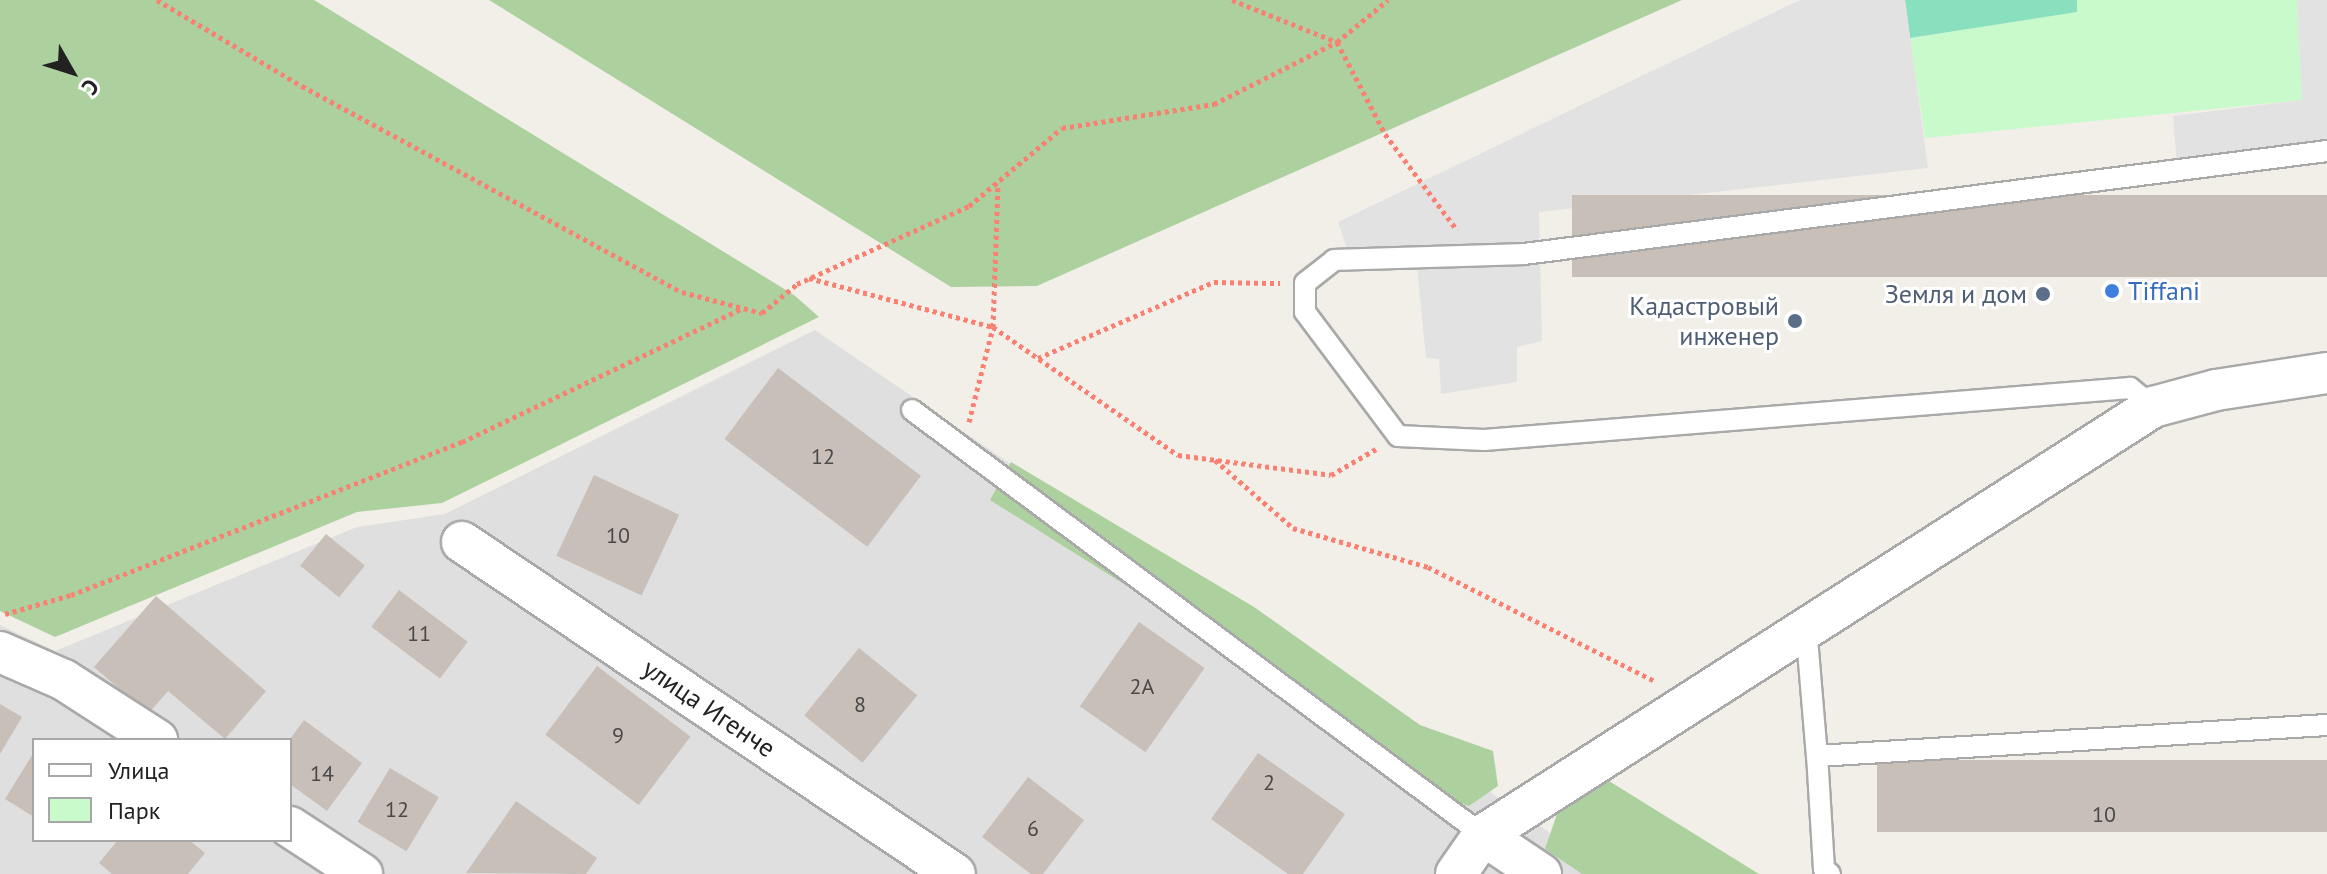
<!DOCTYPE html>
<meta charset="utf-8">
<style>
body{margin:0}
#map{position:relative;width:2327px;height:874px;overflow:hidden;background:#f2efe9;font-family:"PT Sans",sans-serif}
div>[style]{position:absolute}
.residential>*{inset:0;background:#e0dfdf}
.forest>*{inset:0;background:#add19e}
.park>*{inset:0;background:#c8facc}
.pitch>*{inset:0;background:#88e0be}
.parking>*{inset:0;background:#e2e2e2}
.building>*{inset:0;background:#c7bfb8;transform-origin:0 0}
.path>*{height:5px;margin-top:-2.5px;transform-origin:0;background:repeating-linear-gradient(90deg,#fa8072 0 4px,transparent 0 8px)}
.roads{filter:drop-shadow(2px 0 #a9a9a9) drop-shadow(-2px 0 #a9a9a9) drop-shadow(0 2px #a9a9a9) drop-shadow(0 -2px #a9a9a9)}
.service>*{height:20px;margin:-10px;padding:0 10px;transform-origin:10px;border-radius:10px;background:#fff}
.minor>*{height:40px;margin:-20px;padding:0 20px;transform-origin:20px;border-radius:20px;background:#fff}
.dots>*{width:22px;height:22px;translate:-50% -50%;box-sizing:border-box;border:4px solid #fff;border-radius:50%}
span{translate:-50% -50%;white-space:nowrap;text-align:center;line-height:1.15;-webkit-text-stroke:6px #fff;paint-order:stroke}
.number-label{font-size:22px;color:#4b4948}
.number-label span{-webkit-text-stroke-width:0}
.shop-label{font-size:26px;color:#366cbe}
.left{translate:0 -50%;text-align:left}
.service-label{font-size:26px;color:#4e5e75}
.right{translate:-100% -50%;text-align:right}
.street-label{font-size:26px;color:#222}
.legend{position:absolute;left:32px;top:738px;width:260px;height:104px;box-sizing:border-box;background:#fff;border:2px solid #a7a7a7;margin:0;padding:10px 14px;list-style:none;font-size:24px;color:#222}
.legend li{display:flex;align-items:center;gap:16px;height:40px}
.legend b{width:40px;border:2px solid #a7a7a7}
.north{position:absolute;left:32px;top:32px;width:80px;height:80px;-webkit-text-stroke:6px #fff;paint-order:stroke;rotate:129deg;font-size:22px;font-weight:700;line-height:32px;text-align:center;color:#222}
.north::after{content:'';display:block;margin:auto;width:28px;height:36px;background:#222;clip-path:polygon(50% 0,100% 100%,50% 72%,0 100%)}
</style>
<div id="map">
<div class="residential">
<i style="clip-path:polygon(evenodd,815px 330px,1610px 874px,0 874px,0 625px,55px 651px,357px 527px,445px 514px,815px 330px,34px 740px,290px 740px,290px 840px,34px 840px,34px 740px)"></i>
</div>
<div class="forest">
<i style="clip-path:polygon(0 0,314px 0,794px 295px,819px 317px,442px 503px,357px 512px,55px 637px,0 611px)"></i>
<i style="clip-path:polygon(489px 0,1682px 0,1037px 286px,951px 287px)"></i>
<i style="clip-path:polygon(1011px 462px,1254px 607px,1420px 725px,1493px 751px,1498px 786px,1469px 806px,1412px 788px,1173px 615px,990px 500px)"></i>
<i style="clip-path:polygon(1609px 781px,1759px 874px,1582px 874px,1545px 849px,1559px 808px)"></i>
</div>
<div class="park">
<i style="clip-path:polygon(2077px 0,2297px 0,2302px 100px,1925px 138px,1910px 38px,2077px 12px)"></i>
</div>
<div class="pitch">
<i style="clip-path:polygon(1905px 0,2077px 0,2077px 12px,1910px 38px)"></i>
</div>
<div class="parking">
<i style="clip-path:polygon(1800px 0,1905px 0,1928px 168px,1539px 212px,1542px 341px,1517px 347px,1517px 382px,1441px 394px,1439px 359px,1426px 358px,1417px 266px,1353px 268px,1338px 222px)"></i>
<i style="clip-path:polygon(2297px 0,2327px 0,2327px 162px,2178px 178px,2173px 116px,2302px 100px)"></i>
</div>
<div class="building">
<i style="left:2327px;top:195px;width:82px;height:755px;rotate:90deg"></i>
<i style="left:778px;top:368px;width:179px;height:89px;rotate:37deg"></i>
<i style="left:594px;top:475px;width:94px;height:89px;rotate:25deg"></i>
<i style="left:326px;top:534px;width:50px;height:41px;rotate:39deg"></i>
<i style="left:399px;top:590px;width:86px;height:46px;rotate:37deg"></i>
<i style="clip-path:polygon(156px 596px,266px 691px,225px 739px,168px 691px,148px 714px,94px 667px)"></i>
<i style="left:1139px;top:622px;width:80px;height:103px;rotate:35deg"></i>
<i style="left:859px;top:648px;width:75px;height:87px;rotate:39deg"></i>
<i style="left:597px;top:666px;width:117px;height:86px;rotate:37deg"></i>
<i style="clip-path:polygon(0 704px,22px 717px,0 754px)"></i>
<i style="clip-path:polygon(304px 720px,362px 763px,327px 811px,290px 784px,290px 739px)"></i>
<i style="clip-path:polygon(34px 752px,34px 817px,5px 799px)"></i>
<i style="clip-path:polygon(1258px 753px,1345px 814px,1303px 874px,1288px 874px,1211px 819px)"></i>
<i style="left:2327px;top:760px;width:72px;height:450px;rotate:90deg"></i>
<i style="left:390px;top:768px;width:57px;height:63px;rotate:31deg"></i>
<i style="clip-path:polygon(1028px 777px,1084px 820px,1043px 874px,1031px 874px,982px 837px)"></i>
<i style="clip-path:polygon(516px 801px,597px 858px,586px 874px,466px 873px)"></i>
<i style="clip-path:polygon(118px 840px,189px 840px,205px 853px,188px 874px,112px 874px,99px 863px)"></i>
</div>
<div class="path">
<i style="left:157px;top:0;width:169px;rotate:30.7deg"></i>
<i style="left:302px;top:86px;width:432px;rotate:28.5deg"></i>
<i style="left:682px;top:292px;width:83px;rotate:14.7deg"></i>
<i style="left:762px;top:313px;width:45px;rotate:-39.6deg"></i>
<i style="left:797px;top:284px;width:189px;rotate:-24.4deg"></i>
<i style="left:969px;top:206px;width:121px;rotate:-40deg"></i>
<i style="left:1062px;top:128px;width:154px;rotate:-9deg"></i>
<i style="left:1214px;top:104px;width:138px;rotate:-26.8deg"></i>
<i style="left:1337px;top:42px;width:104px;rotate:62.4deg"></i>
<i style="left:1385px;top:134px;width:120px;rotate:53.1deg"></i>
<i style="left:1232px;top:0;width:113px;rotate:21.8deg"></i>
<i style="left:1337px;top:42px;width:66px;rotate:-39.5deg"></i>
<i style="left:809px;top:278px;width:190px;rotate:14.9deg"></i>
<i style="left:993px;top:327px;width:225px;rotate:34.7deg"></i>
<i style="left:1178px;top:455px;width:154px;rotate:7.4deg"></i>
<i style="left:1331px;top:475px;width:52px;rotate:-30deg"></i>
<i style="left:1038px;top:358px;width:192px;rotate:-23.4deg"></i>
<i style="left:1214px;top:282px;width:66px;rotate:0.9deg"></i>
<i style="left:969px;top:422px;width:98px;rotate:-75.8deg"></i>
<i style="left:993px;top:327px;width:144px;rotate:-88deg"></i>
<i style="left:1215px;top:460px;width:103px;rotate:41.1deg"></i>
<i style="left:1293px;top:528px;width:141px;rotate:16.1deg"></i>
<i style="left:1428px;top:567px;width:254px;rotate:26.7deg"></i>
<i style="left:5px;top:614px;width:69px;rotate:-16.1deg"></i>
<i style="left:71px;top:595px;width:420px;rotate:-21.4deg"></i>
<i style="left:462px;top:442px;width:309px;rotate:-25.5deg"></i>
</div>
<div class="roads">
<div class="service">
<i style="left:2153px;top:407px;width:30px;rotate:-140deg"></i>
<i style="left:2130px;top:388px;width:648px;rotate:175.4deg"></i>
<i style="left:1484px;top:440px;width:86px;rotate:-177.3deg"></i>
<i style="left:1398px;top:436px;width:155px;rotate:-126.9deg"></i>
<i style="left:1305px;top:312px;width:29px;rotate:-90deg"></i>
<i style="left:1305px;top:283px;width:37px;rotate:-38deg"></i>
<i style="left:1334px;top:260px;width:190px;rotate:-1.8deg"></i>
<i style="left:1524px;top:254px;width:810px;rotate:-7.31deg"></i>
<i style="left:912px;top:410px;width:712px;rotate:36.66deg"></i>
<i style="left:1806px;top:626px;width:130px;rotate:85.2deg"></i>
<i style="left:1830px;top:874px;width:8px;rotate:-140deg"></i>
<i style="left:1824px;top:869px;width:113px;rotate:-93.5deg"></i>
<i style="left:1817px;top:756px;width:511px;rotate:-3.48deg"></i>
</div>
<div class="minor">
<i style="left:462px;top:542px;width:594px;rotate:33.96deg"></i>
<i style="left:0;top:652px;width:70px;rotate:23.6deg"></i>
<i style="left:64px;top:680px;width:111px;rotate:32.8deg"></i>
<i style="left:290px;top:827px;width:86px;rotate:33.1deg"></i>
<i style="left:1483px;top:835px;width:70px;rotate:33.9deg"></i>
<i style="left:1456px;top:874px;width:47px;rotate:-55.3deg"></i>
<i style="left:1483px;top:835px;width:795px;rotate:-32.57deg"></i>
<i style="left:2153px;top:407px;width:65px;rotate:-15.1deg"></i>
<i style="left:2216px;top:390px;width:112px;rotate:-8.7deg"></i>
</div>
</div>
<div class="dots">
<i style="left:2112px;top:291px;background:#3f7fe0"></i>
<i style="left:2043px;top:294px;background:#5c6f8a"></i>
<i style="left:1795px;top:321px;background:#5c6f8a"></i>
</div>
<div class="number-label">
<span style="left:823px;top:457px">12</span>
<span style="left:618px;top:536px">10</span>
<span style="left:419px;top:634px">11</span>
<span style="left:1142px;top:687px">2А</span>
<span style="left:860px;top:705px">8</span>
<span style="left:618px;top:736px">9</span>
<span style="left:322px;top:774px">14</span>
<span style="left:1269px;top:783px">2</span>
<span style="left:397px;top:810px">12</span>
<span style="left:2104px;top:815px">10</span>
<span style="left:1033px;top:829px">6</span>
</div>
<div class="shop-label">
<span class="left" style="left:2128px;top:291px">Tiffani</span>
</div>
<div class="service-label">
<span class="right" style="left:2027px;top:294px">Земля и дом</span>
<span class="right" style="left:1779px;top:321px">Кадастровый<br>инженер</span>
</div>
<div class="street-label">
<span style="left:709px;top:708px;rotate:34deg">улица Игенче</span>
</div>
<ul class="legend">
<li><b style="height:10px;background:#fff"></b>Улица</li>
<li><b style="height:22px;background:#c8facc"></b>Парк</li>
</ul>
<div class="north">С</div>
</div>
